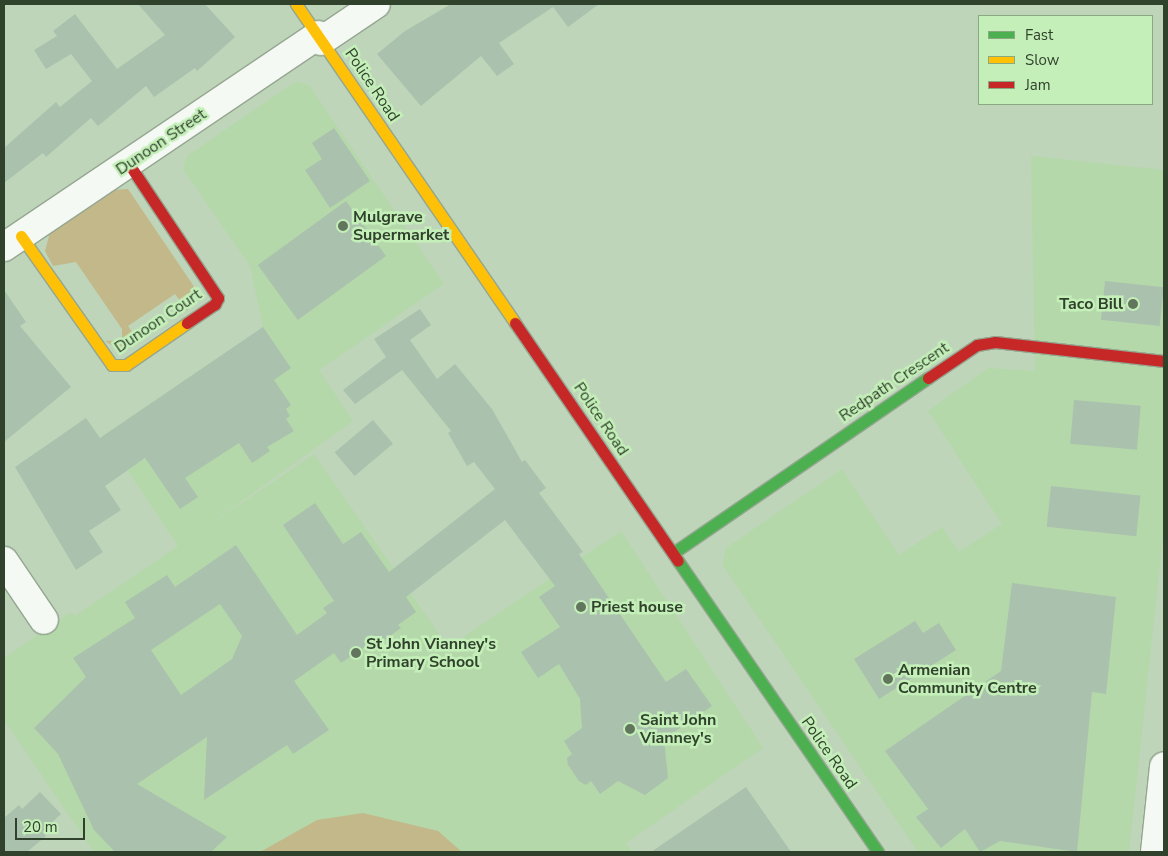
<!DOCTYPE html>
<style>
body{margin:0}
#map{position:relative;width:1168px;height:856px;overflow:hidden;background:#bed5b9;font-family:"Nunito Sans",sans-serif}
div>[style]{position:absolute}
.built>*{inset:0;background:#b4d8aa}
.green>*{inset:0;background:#c3b88a}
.building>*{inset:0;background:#aac1ad;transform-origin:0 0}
.roads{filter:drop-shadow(1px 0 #94a690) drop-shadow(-1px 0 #94a690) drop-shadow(0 1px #94a690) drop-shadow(0 -1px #94a690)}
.street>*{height:28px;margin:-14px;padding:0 14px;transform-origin:14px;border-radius:14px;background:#f5f9f4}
.fast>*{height:11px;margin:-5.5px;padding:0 5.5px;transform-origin:5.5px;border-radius:5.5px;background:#4caf50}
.slow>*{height:11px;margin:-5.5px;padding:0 5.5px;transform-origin:5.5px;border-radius:5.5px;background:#ffc107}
.jam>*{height:11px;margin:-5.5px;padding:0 5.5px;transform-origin:5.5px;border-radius:5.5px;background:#c62828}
.dots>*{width:14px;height:14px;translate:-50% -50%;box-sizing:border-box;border:2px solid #c4efb9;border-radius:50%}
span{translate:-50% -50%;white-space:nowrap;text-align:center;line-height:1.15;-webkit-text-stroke:5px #c4efb9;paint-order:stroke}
.street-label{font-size:16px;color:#30412c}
.poi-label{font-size:16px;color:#30412c;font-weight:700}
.left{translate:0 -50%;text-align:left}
.right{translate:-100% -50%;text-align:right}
.frame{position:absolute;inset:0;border:5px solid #30412c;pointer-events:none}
.legend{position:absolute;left:978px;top:15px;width:175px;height:90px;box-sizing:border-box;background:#c4efb9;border:1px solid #89a981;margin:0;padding:6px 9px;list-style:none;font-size:15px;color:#30412c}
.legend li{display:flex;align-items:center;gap:10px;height:25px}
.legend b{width:25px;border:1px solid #89a981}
.scale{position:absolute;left:15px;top:818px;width:70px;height:22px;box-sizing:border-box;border:2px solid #30412c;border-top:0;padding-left:6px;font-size:15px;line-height:18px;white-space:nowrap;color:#30412c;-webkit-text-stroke:4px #c4efb9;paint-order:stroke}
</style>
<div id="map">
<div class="built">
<i style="clip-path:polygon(295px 82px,309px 85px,444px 284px,319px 370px,353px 421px,199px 532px,314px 454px,448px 647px,621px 531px,763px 748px,626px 843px,632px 852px,94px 852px,4px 720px,4px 658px,71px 612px,75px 616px,178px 546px,104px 435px,263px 327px,250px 266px,183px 169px,187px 156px)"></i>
<i style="clip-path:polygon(1031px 156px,1164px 170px,1164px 528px,1129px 852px,918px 852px,722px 564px,726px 548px,842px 469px,899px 555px,942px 527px,959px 552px,1002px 524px,928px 411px,988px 368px,1035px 371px)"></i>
</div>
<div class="green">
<i style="clip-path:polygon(128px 189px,197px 291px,197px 297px,187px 311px,175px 294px,128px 326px,140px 343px,120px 350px,105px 341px,122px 340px,122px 329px,76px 262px,53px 266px,45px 251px,50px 232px,112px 190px)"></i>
<i style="clip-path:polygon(363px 813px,438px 831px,462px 852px,260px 852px,317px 820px)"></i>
</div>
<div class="building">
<i style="clip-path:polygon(138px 4px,205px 4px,235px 37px,197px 71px,195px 68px,154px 97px,146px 86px,98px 126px,91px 118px,46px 157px,43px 153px,4px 183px,4px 148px,56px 102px,60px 107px,92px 81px,71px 54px,46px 69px,34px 50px,57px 36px,53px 31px,75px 14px,117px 69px,165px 35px)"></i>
<i style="clip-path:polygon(451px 4px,599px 4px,568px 27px,553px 7px,499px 43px,514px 64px,497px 76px,481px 56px,421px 106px,377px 54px,405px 31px)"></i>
<i style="clip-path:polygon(334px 128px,370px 181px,330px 208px,305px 170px,322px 159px,312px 143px)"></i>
<i style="left:346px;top:201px;width:68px;height:109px;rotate:54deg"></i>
<i style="left:1105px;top:281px;width:59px;height:39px;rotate:6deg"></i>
<i style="clip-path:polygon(4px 290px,26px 322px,20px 326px,71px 387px,4px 442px)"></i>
<i style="clip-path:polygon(evenodd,420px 309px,431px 325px,410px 340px,437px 379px,455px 364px,492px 409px,522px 462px,525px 460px,546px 488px,539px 493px,583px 552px,579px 554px,666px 682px,686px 669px,712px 706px,664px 739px,668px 778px,645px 795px,618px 781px,600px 794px,591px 781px,586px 785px,579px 781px,568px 765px,567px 758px,572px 754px,564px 741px,582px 728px,580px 699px,559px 664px,538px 678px,521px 652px,560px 627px,539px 597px,555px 586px,505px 520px,406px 597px,416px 612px,398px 625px,401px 628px,371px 650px,368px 645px,341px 663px,334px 653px,294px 681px,329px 730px,293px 754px,287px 745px,204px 800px,207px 737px,137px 784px,227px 837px,211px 852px,115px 852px,94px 830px,58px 754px,34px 728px,86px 677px,73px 658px,135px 618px,125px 602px,167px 575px,175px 587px,236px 545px,297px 635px,327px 613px,323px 608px,334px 601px,283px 525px,315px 503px,343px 544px,361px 532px,389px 572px,495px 489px,474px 462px,467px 466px,448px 433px,451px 431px,402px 370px,355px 404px,343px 390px,386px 357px,374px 339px,420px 309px,220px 604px,242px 636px,232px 659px,181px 695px,151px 650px,220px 604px)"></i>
<i style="clip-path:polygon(263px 327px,291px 368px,274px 380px,291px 405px,286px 409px,290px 416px,286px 419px,294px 431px,267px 447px,270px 451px,252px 463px,239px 443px,185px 478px,198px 497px,180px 509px,145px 458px,105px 486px,121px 510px,89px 531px,103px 552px,76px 570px,15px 467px,86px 418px,100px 438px)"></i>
<i style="left:1074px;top:400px;width:67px;height:44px;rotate:5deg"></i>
<i style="left:373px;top:420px;width:31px;height:50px;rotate:50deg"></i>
<i style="left:1051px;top:486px;width:90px;height:41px;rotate:6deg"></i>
<i style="clip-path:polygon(1012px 583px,1116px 597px,1106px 694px,1092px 692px,1077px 852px,1000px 841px,980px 852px,965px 829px,941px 848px,916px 817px,928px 809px,885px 751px,1001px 671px)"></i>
<i style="clip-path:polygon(915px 621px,923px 633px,939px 623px,956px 650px,879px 699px,854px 659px)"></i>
<i style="clip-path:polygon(746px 787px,791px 852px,651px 852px)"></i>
<i style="clip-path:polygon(40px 792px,61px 814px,42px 832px,46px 836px,27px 852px,4px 852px,4px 818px,19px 805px,22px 809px)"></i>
</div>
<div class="roads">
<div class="street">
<i style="left:321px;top:41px;width:66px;rotate:-33.9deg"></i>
<i style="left:4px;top:247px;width:379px;rotate:-34deg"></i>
<i style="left:4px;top:561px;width:71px;rotate:55.9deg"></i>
<i style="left:1155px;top:852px;width:86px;rotate:-84deg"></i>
</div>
<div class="fast">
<i style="left:673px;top:553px;width:309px;rotate:-34.5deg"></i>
<i style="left:678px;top:561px;width:353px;rotate:55.5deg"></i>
</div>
<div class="slow">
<i style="left:296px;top:4px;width:387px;rotate:55.5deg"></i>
<i style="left:21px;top:236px;width:158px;rotate:54.8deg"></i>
<i style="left:112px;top:365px;width:14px"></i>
<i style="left:126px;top:365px;width:74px;rotate:-34.5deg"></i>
</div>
<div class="jam">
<i style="left:129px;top:164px;width:161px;rotate:56.4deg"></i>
<i style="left:218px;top:298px;width:7px;rotate:117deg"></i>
<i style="left:215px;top:304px;width:34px;rotate:146deg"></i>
<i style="left:515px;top:323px;width:288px;rotate:55.6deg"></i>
<i style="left:928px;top:378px;width:59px;rotate:-34deg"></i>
<i style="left:977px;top:345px;width:18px;rotate:-9deg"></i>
<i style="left:995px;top:342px;width:170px;rotate:6.4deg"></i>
</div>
</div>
<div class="dots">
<i style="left:343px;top:226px;background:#62755d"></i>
<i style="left:1133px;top:304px;background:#62755d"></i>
<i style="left:581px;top:607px;background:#62755d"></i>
<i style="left:356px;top:653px;background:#62755d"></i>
<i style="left:888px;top:679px;background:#62755d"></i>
<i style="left:630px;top:729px;background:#62755d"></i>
</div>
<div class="street-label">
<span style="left:372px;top:85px;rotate:56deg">Police Road</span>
<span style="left:161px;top:142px;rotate:-34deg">Dunoon Street</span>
<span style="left:158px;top:321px;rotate:-34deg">Dunoon Court</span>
<span style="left:894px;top:382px;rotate:-34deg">Redpath Crescent</span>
<span style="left:601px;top:419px;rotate:56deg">Police Road</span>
<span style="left:829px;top:753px;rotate:55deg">Police Road</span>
</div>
<div class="poi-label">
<span class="left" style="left:353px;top:226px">Mulgrave<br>Supermarket</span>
<span class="right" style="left:1123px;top:304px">Taco Bill</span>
<span class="left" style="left:591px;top:607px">Priest house</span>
<span class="left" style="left:366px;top:653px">St John Vianney's<br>Primary School</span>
<span class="left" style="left:898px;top:679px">Armenian<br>Community Centre</span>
<span class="left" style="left:640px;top:729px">Saint John<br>Vianney's</span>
</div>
<div class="frame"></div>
<ul class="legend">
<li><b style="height:6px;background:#4caf50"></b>Fast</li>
<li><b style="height:6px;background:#ffc107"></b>Slow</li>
<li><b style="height:6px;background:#c62828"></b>Jam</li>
</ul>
<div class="scale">20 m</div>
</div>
